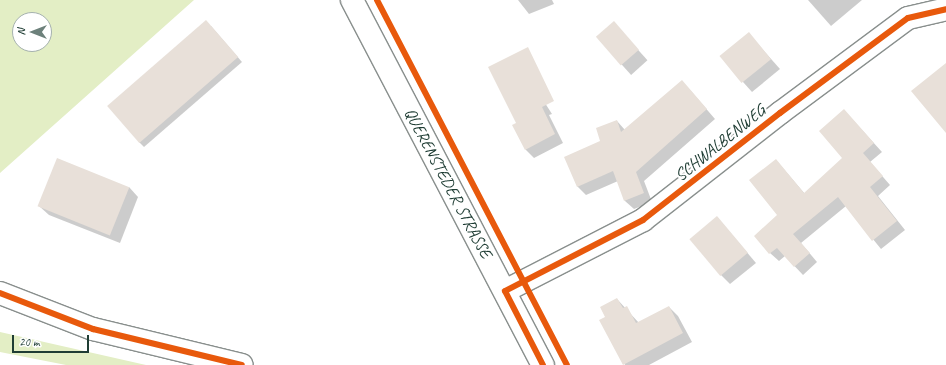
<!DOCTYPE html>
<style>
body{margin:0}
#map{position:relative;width:946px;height:365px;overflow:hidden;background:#fff;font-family:Caveat,sans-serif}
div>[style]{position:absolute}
.green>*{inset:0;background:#e3eec5}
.shadow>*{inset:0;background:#0003;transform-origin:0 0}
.building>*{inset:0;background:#e8e0d9;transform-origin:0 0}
.roads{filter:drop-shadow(1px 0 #898f8d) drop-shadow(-1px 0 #898f8d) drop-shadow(0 1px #898f8d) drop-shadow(0 -1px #898f8d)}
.minor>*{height:22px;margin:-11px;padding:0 11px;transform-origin:11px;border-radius:11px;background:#fff}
.tertiary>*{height:22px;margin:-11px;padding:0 11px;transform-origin:11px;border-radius:11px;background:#fff}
.cycleway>*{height:6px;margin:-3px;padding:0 3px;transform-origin:3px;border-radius:3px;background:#e8590c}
span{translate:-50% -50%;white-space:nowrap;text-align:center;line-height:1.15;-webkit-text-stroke:4px #fff;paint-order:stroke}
.street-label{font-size:17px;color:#1f3d34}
.north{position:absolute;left:12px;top:12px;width:40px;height:40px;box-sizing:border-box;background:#fff;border:1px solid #a5b1ae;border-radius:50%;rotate:270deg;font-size:11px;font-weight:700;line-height:16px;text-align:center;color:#1f3d34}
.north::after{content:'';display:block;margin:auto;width:14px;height:18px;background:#6d817b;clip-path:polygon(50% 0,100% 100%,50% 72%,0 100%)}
.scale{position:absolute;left:12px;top:335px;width:77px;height:18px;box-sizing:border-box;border:2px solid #1f3d34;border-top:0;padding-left:5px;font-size:12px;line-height:14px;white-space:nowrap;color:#1f3d34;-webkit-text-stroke:3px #fff;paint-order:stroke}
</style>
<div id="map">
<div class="green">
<i style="clip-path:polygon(evenodd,0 0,194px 0,0 173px,0 0,20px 20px,44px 20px,44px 44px,20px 44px,20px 20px)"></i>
<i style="clip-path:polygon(0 332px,146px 365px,66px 365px,0 352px)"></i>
</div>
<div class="shadow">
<i style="clip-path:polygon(518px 0,552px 0,554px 4px,529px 14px)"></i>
<i style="clip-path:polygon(808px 0,862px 0,831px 26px)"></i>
<i style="left:614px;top:23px;width:50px;height:22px;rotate:48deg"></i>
<i style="clip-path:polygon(211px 26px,242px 62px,144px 147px,139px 142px)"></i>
<i style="clip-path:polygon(749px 34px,780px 69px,752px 92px,743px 82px)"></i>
<i style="clip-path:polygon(520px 64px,552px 114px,549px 115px,563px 143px,534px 158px,526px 150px,517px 123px)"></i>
<i style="clip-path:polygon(690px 90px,715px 119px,644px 181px,652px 202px,634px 209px,625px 201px,618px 181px,586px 195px,577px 186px,601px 141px,617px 121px,625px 130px)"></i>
<i style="clip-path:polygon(852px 119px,882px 152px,870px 162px,890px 185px,878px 196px,905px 230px,881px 249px,846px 206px,801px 243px,817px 262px,803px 275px,785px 256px,779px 261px,770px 253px,779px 216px,776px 160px,805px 194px,844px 158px)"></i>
<i style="clip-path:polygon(129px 187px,138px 197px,120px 243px,49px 215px,39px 206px)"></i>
<i style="clip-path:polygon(717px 217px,756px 263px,730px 284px,721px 275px)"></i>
<i style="clip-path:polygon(617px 299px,639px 323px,669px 307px,678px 316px,692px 342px,649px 365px,625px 365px,606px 317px)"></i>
</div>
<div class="building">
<i style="left:206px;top:20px;width:49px;height:131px;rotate:49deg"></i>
<i style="left:614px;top:21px;width:38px;height:24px;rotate:49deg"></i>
<i style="left:749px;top:32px;width:35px;height:38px;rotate:51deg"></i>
<i style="clip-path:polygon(528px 47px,554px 101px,542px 107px,555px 134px,525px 150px,512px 125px,516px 123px,488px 67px)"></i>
<i style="clip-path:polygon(946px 63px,946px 133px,911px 91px)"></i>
<i style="clip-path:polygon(682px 80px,707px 109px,636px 172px,644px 193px,624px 201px,613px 171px,577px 187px,564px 157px,600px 141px,596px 128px,617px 120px,621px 132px)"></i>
<i style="clip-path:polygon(844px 109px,874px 143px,863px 153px,883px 176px,870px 187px,897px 221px,872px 241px,838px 197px,793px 234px,810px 253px,794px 267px,777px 248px,769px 254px,754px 236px,777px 215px,749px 180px,776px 159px,804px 193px,842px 158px,819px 131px)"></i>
<i style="left:57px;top:158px;width:78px;height:52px;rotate:22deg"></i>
<i style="left:717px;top:216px;width:48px;height:36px;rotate:50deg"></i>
<i style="clip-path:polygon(617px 298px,623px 308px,627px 306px,636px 323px,669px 306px,683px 333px,623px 365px,599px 320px,605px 317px,600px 307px)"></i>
</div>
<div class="roads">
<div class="minor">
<i style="left:505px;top:291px;width:155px;rotate:-27.2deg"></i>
<i style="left:643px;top:220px;width:174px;rotate:-38deg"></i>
<i style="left:780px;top:113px;width:159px;rotate:-36.6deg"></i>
<i style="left:908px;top:18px;width:39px;rotate:-13deg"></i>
<i style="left:0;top:293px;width:100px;rotate:21.2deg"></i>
<i style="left:93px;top:329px;width:153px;rotate:13.6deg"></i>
</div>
<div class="tertiary">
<i style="left:352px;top:0;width:412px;rotate:62.4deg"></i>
</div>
</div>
<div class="cycleway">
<i style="left:377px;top:0;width:411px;rotate:62.5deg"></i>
<i style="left:0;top:293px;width:100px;rotate:21.2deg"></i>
<i style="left:93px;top:329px;width:153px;rotate:13.6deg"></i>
<i style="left:543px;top:365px;width:83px;rotate:-117.2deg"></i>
<i style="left:505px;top:291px;width:155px;rotate:-27.2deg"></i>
<i style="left:643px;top:220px;width:174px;rotate:-38deg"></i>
<i style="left:780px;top:113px;width:159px;rotate:-36.6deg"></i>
<i style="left:908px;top:18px;width:39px;rotate:-13deg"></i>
</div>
<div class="street-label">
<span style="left:720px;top:143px;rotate:-39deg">SCHWALBENWEG</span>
<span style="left:448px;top:183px;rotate:62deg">QUERENSTEDER STRASSE</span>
</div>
<div class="north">N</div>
<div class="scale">20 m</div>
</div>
